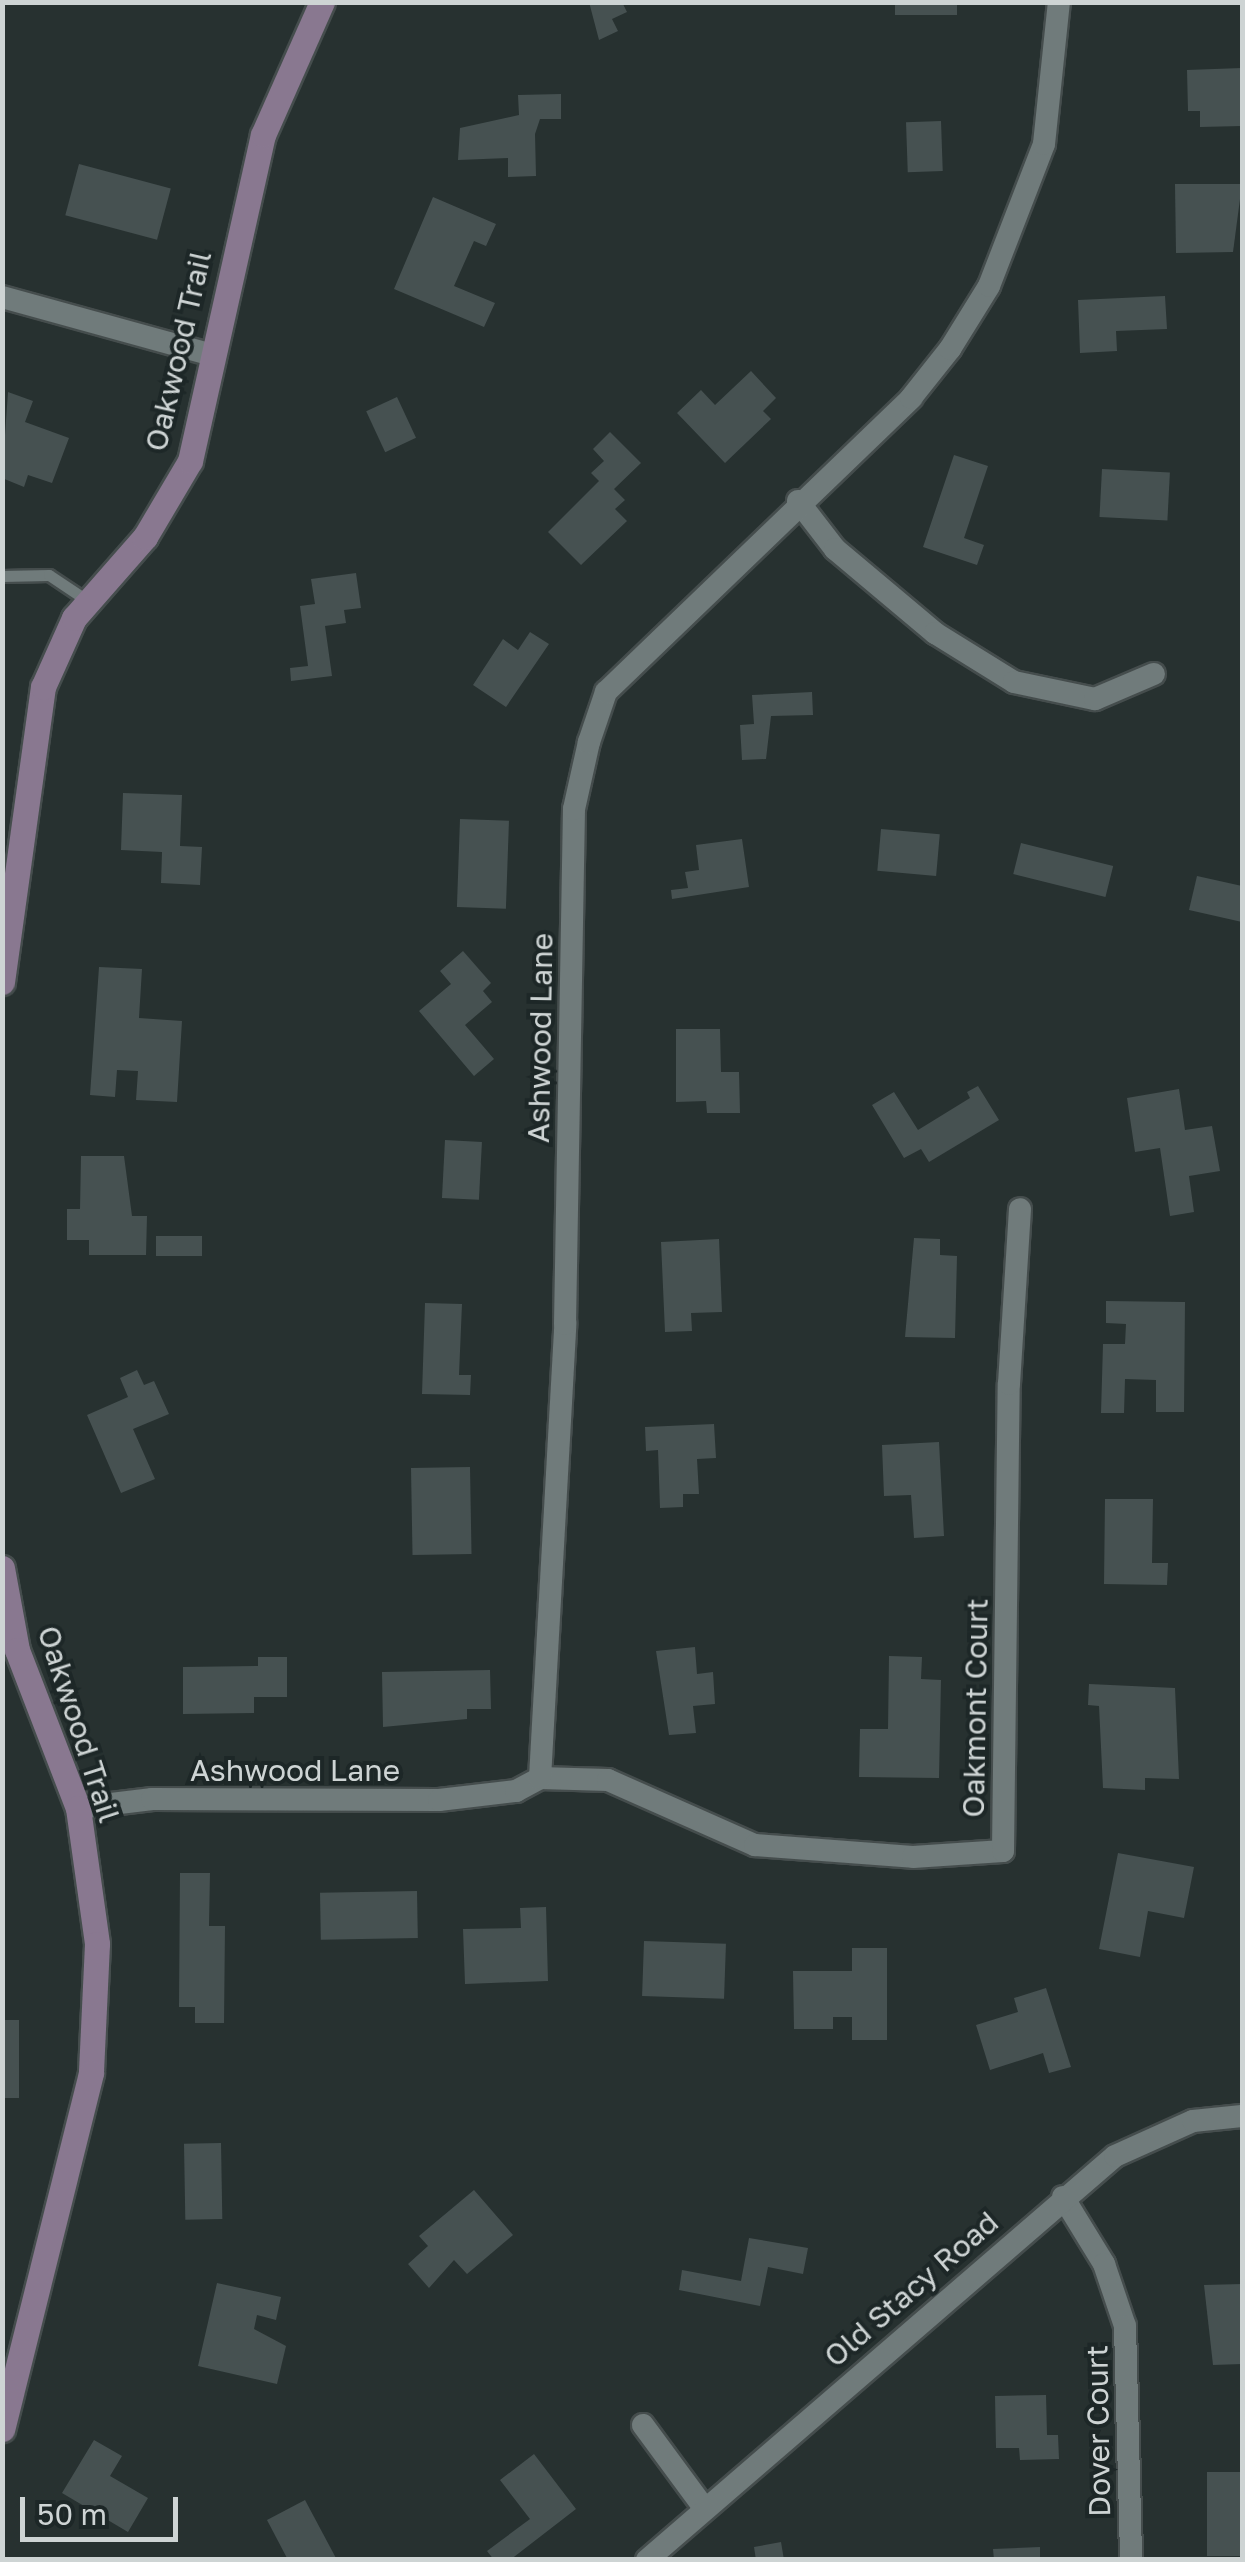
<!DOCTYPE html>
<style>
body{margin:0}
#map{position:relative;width:1245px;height:2562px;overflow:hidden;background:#273130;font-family:"Golos Text",sans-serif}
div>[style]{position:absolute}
.building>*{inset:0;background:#465151;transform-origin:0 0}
.roads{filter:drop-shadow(2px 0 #454d4d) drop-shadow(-2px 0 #454d4d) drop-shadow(0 2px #454d4d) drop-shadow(0 -2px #454d4d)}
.lane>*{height:11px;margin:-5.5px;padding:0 5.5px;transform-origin:5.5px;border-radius:5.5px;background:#707b7b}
.street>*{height:22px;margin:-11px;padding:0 11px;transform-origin:11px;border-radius:11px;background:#707b7b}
.secondary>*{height:25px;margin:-12.5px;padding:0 12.5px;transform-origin:12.5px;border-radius:12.5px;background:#897890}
span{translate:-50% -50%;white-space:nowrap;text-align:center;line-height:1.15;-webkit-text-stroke:8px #1d2727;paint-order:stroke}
.street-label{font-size:30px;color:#ced4d4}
.frame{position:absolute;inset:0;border:5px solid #ced4d4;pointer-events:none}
.scale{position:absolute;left:20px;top:2497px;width:158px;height:45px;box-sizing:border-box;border:5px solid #ced4d4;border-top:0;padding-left:12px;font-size:30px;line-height:35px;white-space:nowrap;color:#ced4d4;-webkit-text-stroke:8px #1d2727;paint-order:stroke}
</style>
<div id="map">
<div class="building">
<i style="clip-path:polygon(589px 2px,622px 2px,627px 12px,612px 19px,618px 31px,599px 40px)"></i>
<i style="left:895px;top:2px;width:62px;height:13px"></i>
<i style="clip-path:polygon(1242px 68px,1242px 126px,1200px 127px,1200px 111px,1188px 111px,1187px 70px)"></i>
<i style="clip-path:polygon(561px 94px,561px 119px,540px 119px,535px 134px,536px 176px,508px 177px,508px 158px,458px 160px,460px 128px,519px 115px,518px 95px)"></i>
<i style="left:941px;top:121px;width:50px;height:35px;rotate:88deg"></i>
<i style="left:79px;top:164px;width:95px;height:53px;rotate:15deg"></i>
<i style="clip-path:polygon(1175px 184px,1242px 184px,1233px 252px,1176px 253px)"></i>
<i style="clip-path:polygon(433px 197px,496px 224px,486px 246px,474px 241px,454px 286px,495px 303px,484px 327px,394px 289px)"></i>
<i style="clip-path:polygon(1165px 296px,1167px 329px,1116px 331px,1117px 351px,1080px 353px,1078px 300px)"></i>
<i style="clip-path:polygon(751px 371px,776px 398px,763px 411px,771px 419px,725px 463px,677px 413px,701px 390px,715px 405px)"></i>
<i style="clip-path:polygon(8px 392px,33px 401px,25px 422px,69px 438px,52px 483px,28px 475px,24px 487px,2px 478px)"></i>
<i style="left:397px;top:397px;width:45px;height:34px;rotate:65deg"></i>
<i style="clip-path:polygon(610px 432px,641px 463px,614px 489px,625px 500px,615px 509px,627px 521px,581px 565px,548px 532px,599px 481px,591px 473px,604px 461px,593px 449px)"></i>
<i style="clip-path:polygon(954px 455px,988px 466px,964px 538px,984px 545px,977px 565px,923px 547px)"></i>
<i style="left:1102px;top:469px;width:68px;height:48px;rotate:3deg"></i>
<i style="clip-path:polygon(356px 573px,361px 608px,344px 610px,346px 623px,325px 626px,332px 676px,291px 681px,290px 668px,308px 666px,300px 606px,315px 604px,311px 579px)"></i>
<i style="clip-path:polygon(530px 632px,549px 644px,506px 707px,473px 685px,503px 639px,518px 650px)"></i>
<i style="clip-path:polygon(812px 692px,813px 715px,771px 716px,766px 759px,742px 760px,740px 725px,754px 724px,752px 695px)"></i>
<i style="clip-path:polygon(123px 793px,182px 795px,180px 846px,202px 847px,200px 885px,161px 883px,162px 852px,121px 850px)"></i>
<i style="left:460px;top:819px;width:49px;height:88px;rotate:2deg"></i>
<i style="left:881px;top:829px;width:59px;height:42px;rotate:5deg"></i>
<i style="clip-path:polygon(742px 839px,749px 887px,672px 899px,671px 890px,688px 888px,685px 872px,699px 870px,696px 845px)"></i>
<i style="left:1021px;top:843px;width:95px;height:32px;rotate:14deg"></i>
<i style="clip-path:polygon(1197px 876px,1242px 886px,1242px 922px,1189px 910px)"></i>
<i style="clip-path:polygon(463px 951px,491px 983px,483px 991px,492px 1002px,465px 1025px,494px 1059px,474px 1076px,419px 1011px,451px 984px,440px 971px)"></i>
<i style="clip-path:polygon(99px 967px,142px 969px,139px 1018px,182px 1021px,177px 1102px,136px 1100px,138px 1071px,117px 1070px,115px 1097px,90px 1095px)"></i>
<i style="clip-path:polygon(676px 1029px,720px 1029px,721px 1072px,739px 1072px,740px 1113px,707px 1113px,706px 1101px,676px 1102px)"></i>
<i style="clip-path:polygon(978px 1086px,999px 1120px,929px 1162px,921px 1149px,904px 1158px,872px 1105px,894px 1092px,918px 1130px,970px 1098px,967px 1092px)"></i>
<i style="clip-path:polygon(1179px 1089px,1185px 1130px,1212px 1126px,1220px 1171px,1189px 1176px,1194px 1212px,1170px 1216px,1160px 1148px,1135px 1152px,1127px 1098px)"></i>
<i style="left:445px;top:1140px;width:37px;height:58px;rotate:3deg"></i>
<i style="clip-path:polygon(81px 1156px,124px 1156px,132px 1216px,147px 1216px,146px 1255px,89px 1255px,89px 1240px,67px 1240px,67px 1209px,80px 1209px)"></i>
<i style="left:202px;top:1236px;width:20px;height:46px;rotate:90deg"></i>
<i style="clip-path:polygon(914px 1238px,940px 1239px,940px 1255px,957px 1256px,955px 1338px,905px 1337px)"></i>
<i style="clip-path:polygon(719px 1239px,722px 1312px,691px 1313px,692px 1331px,665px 1332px,661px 1242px)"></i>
<i style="clip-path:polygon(1106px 1301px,1185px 1302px,1184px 1412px,1156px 1412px,1156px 1380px,1125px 1379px,1124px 1413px,1101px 1413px,1103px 1344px,1125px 1344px,1126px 1324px,1106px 1323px)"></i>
<i style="clip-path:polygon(425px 1303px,462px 1304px,459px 1375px,471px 1375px,470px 1395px,422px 1394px)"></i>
<i style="clip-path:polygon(137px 1370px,144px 1385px,154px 1381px,169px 1414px,133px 1429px,155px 1479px,121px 1493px,87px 1415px,128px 1397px,120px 1378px)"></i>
<i style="clip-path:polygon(714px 1424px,716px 1458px,697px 1459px,699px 1494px,683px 1494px,683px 1507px,660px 1508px,658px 1450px,646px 1451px,645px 1427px)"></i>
<i style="clip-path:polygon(939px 1442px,944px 1536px,914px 1538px,911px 1495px,884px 1496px,882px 1445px)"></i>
<i style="left:470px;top:1467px;width:87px;height:59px;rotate:89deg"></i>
<i style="clip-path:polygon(1105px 1499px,1153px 1499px,1152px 1563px,1168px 1563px,1167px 1585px,1104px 1584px)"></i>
<i style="clip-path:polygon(695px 1647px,697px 1674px,713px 1672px,715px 1704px,693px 1706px,696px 1733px,669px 1735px,656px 1651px)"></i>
<i style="clip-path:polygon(889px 1656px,922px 1657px,921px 1679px,941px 1680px,939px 1778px,859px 1777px,860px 1729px,888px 1729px)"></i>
<i style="clip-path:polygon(258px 1657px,287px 1657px,287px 1697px,254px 1697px,254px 1713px,183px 1714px,183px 1667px,258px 1666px)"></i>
<i style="clip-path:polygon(490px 1670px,491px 1709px,467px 1709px,467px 1719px,383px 1727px,382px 1672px)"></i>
<i style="clip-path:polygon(1089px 1684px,1175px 1688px,1179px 1779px,1145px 1778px,1145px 1790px,1103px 1788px,1099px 1706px,1088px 1705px)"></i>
<i style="clip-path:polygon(1118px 1853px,1194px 1867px,1184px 1918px,1148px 1911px,1140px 1957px,1099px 1949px)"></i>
<i style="clip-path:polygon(180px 1873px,210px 1873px,209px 1926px,225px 1926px,224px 2023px,195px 2023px,195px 2007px,179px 2007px)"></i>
<i style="left:417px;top:1891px;width:47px;height:97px;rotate:89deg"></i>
<i style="clip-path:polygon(546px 1907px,548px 1981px,465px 1984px,463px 1929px,521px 1928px,520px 1908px)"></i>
<i style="left:644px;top:1941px;width:82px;height:55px;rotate:2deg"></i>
<i style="clip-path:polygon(852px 1948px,887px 1948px,887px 2040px,852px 2040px,852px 2017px,833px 2017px,833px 2029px,794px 2029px,793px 1971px,852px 1971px)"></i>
<i style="clip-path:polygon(1046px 1988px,1071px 2067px,1049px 2073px,1043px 2053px,990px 2070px,976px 2025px,1018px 2012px,1014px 1998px)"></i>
<i style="left:2px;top:2020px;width:17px;height:78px"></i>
<i style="left:221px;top:2143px;width:76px;height:37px;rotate:89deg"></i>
<i style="clip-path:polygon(474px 2190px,513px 2235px,467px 2274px,454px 2260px,429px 2288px,408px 2264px,428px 2246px,419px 2236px)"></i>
<i style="clip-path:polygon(749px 2238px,808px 2248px,803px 2274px,768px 2267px,760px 2306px,679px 2290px,682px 2270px,741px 2281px)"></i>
<i style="clip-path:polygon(217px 2283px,281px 2297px,276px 2320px,257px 2315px,254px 2329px,286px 2346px,277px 2384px,198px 2366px)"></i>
<i style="clip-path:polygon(1242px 2284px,1242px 2364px,1213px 2365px,1204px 2285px)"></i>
<i style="clip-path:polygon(1046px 2395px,1047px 2435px,1058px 2435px,1059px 2459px,1020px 2460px,1019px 2448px,996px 2448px,995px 2396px)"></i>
<i style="clip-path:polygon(94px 2440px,122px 2456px,110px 2476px,148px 2498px,128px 2532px,62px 2493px)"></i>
<i style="clip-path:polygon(534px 2454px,576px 2509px,510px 2560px,494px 2560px,487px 2551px,530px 2519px,500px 2480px)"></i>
<i style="left:1242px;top:2472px;width:84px;height:35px;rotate:90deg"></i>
<i style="clip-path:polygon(305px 2500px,337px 2560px,288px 2560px,267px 2520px)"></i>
<i style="clip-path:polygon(781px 2542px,784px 2560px,756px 2560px,754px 2547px)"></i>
<i style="clip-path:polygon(1040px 2547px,1040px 2560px,994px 2560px,993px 2549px)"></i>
</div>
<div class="roads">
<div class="lane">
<i style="left:2px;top:576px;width:47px;rotate:-1.2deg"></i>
<i style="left:49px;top:575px;width:47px;rotate:33.7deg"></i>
</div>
<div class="street">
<i style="left:2px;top:297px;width:218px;rotate:15.4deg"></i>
<i style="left:798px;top:501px;width:61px;rotate:52.4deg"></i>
<i style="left:835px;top:549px;width:131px;rotate:40deg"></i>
<i style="left:935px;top:633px;width:93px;rotate:31.8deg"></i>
<i style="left:1014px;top:682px;width:83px;rotate:11.9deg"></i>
<i style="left:1095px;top:699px;width:64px;rotate:-23deg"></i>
<i style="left:540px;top:1778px;width:68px;rotate:1.7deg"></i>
<i style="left:608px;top:1780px;width:161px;rotate:23.9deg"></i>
<i style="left:755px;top:1845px;width:158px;rotate:4.3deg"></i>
<i style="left:913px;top:1857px;width:90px;rotate:-3.8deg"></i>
<i style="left:1003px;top:1851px;width:467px;rotate:-89.3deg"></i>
<i style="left:1009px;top:1384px;width:175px;rotate:-86.4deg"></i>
<i style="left:78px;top:1808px;width:75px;rotate:-6.9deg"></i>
<i style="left:152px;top:1799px;width:287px;rotate:0.2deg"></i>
<i style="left:439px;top:1800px;width:78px;rotate:-6.7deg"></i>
<i style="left:516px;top:1791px;width:27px;rotate:-28deg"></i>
<i style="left:540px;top:1778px;width:455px;rotate:-86.8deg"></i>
<i style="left:565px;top:1324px;width:515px;rotate:-89deg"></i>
<i style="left:574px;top:809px;width:69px;rotate:-77.4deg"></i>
<i style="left:589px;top:742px;width:53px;rotate:-71.2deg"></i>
<i style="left:606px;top:692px;width:424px;rotate:-43.9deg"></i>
<i style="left:911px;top:398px;width:63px;rotate:-51.5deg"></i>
<i style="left:950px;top:349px;width:74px;rotate:-58.2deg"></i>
<i style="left:989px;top:286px;width:152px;rotate:-68.8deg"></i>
<i style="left:1044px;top:144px;width:143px;rotate:-84deg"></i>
<i style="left:1063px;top:2197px;width:79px;rotate:58.5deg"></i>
<i style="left:1104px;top:2264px;width:65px;rotate:71.3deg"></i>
<i style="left:1125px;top:2326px;width:234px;rotate:88.5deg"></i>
<i style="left:643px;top:2425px;width:104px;rotate:53.6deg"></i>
<i style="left:647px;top:2560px;width:618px;rotate:-40.8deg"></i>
<i style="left:1115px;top:2156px;width:85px;rotate:-24.2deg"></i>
<i style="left:1193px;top:2121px;width:49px;rotate:-5.8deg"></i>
</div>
<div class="secondary">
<i style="left:2px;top:982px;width:298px;rotate:-82.1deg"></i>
<i style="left:43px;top:687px;width:76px;rotate:-65.8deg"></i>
<i style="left:74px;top:618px;width:108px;rotate:-48.8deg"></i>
<i style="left:145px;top:537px;width:88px;rotate:-59.4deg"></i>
<i style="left:190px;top:461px;width:334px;rotate:-77.4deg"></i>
<i style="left:263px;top:135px;width:145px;rotate:-66.1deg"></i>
<i style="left:2px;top:1568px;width:83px;rotate:79.6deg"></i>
<i style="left:17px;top:1650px;width:169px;rotate:68.9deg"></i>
<i style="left:78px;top:1808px;width:137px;rotate:82deg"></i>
<i style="left:97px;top:1944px;width:129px;rotate:92.7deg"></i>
<i style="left:91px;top:2073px;width:367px;rotate:104deg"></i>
</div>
</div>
<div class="street-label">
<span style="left:178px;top:351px;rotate:-77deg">Oakwood Trail</span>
<span style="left:540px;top:1038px;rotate:-89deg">Ashwood Lane</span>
<span style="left:975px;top:1708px;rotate:-89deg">Oakmont Court</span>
<span style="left:79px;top:1724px;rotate:72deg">Oakwood Trail</span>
<span style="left:295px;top:1770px">Ashwood Lane</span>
<span style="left:911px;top:2289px;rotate:-41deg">Old Stacy Road</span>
<span style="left:1098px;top:2431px;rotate:-91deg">Dover Court</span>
</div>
<div class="frame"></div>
<div class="scale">50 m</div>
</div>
